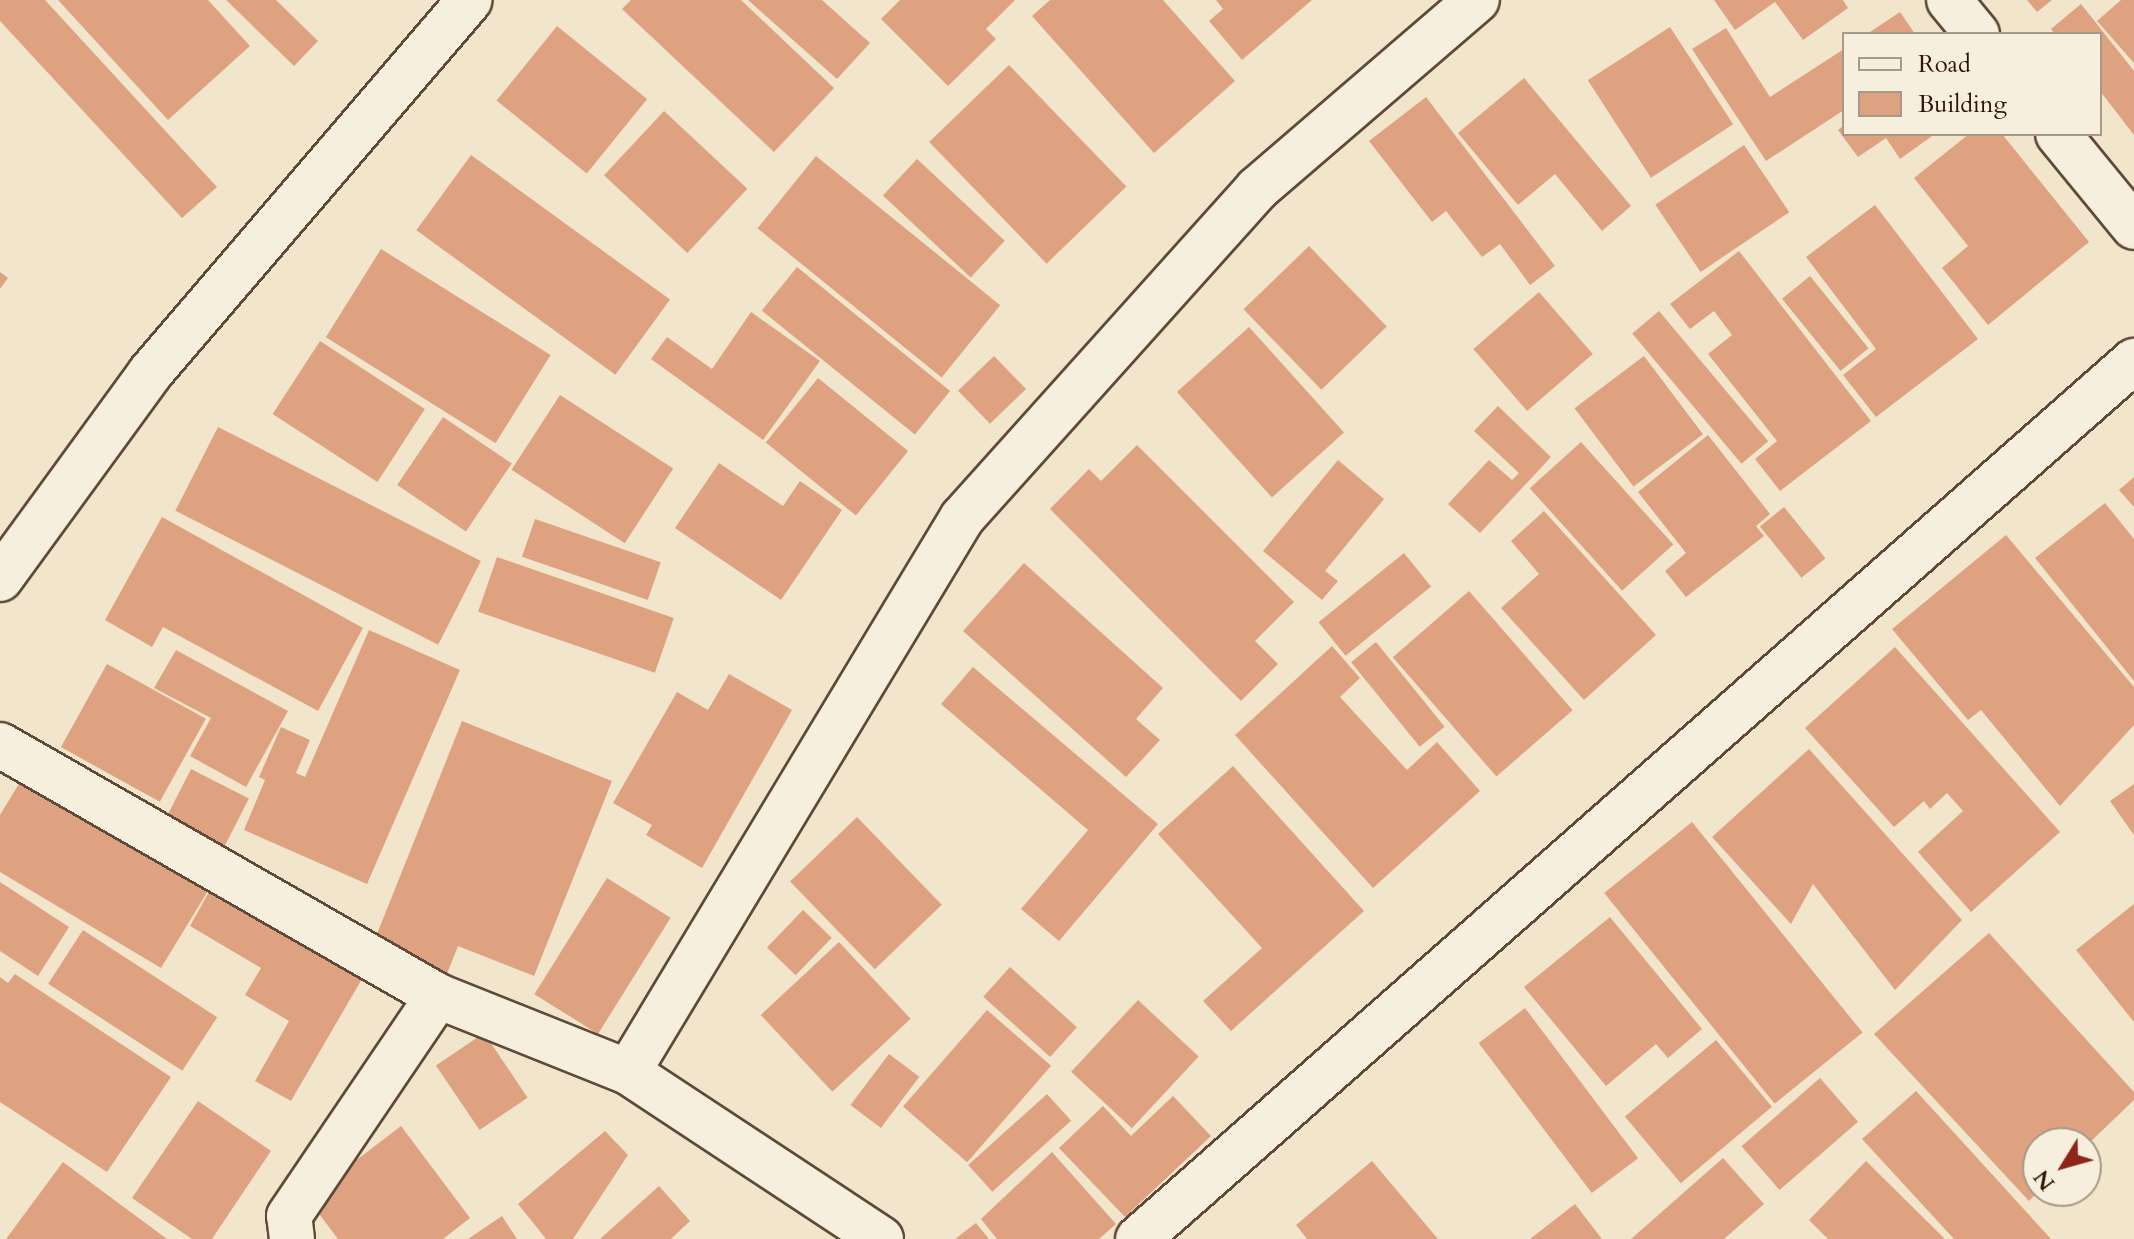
<!DOCTYPE html>
<style>
body{margin:0}
#map{position:relative;width:2134px;height:1239px;overflow:hidden;background:#f1e6cb;font-family:Cardo,serif}
div>[style]{position:absolute}
.building>*{inset:0;background:#dea280;transform-origin:0 0}
.roads{filter:drop-shadow(2px 0 #604938) drop-shadow(-2px 0 #604938) drop-shadow(0 2px #604938) drop-shadow(0 -2px #604938)}
.minor>*{height:44px;margin:-22px;padding:0 22px;transform-origin:22px;border-radius:22px;background:#f6efdd}
.tertiary>*{height:44px;margin:-22px;padding:0 22px;transform-origin:22px;border-radius:22px;background:#f6efdd}
span{translate:-50% -50%;white-space:nowrap;text-align:center;line-height:1.15;-webkit-text-stroke:6px #f6efdd;paint-order:stroke}
.legend{position:absolute;left:1842px;top:32px;width:260px;height:104px;box-sizing:border-box;background:#f6efdd;border:2px solid #a79887;margin:0;padding:10px 14px;list-style:none;font-size:24px;color:#301507}
.legend li{display:flex;align-items:center;gap:16px;height:40px}
.legend b{width:40px;border:2px solid #a79887}
.north{position:absolute;left:2022px;top:1127px;width:80px;height:80px;box-sizing:border-box;background:#f6efdd;border:2px solid #a79887;border-radius:50%;rotate:233deg;font-size:22px;font-weight:700;line-height:32px;text-align:center;color:#301507}
.north::after{content:'';display:block;margin:auto;width:28px;height:36px;background:#8f2418;clip-path:polygon(50% 0,100% 100%,50% 72%,0 100%)}
</style>
<div id="map">
<div class="building">
<i style="clip-path:polygon(0 0,45px 0,217px 187px,182px 218px,0 21px)"></i>
<i style="clip-path:polygon(58px 0,208px 0,250px 46px,168px 120px)"></i>
<i style="clip-path:polygon(226px 0,276px 0,318px 41px,294px 66px)"></i>
<i style="clip-path:polygon(631px 0,741px 0,834px 88px,774px 152px,622px 9px)"></i>
<i style="clip-path:polygon(748px 0,822px 0,870px 43px,837px 79px)"></i>
<i style="clip-path:polygon(900px 0,1015px 0,986px 29px,996px 39px,948px 86px,881px 19px)"></i>
<i style="clip-path:polygon(1050px 0,1163px 0,1235px 81px,1154px 153px,1032px 16px)"></i>
<i style="clip-path:polygon(1216px 0,1312px 0,1242px 60px,1209px 21px,1223px 9px)"></i>
<i style="clip-path:polygon(1714px 0,1843px 0,1848px 8px,1803px 40px,1775px 2px,1735px 30px)"></i>
<i style="clip-path:polygon(2027px 0,2052px 0,2037px 12px)"></i>
<i style="clip-path:polygon(2121px 0,2134px 0,2134px 63px,2097px 21px)"></i>
<i style="clip-path:polygon(2081px 4px,2134px 71px,2134px 135px,2100px 91px,2100px 34px,2055px 34px,2051px 29px)"></i>
<i style="clip-path:polygon(1900px 12px,1915px 34px,1867px 34px)"></i>
<i style="left:557px;top:26px;width:116px;height:96px;rotate:39deg"></i>
<i style="left:1670px;top:27px;width:116px;height:98px;rotate:57deg"></i>
<i style="clip-path:polygon(1726px 28px,1770px 97px,1844px 49px,1844px 110px,1766px 161px,1692px 49px)"></i>
<i style="left:1009px;top:65px;width:169px;height:111px;rotate:46deg"></i>
<i style="clip-path:polygon(1524px 78px,1631px 206px,1602px 231px,1555px 174px,1518px 205px,1458px 133px)"></i>
<i style="clip-path:polygon(1426px 97px,1555px 266px,1530px 285px,1500px 244px,1482px 257px,1446px 211px,1432px 222px,1369px 141px)"></i>
<i style="left:664px;top:111px;width:114px;height:88px;rotate:43deg"></i>
<i style="clip-path:polygon(1844px 125px,1844px 134px,1935px 134px,1900px 159px,1886px 138px,1858px 157px,1838px 130px)"></i>
<i style="clip-path:polygon(1969px 134px,2002px 134px,2089px 242px,1988px 325px,1942px 268px,1968px 246px,1914px 178px)"></i>
<i style="left:1744px;top:145px;width:81px;height:107px;rotate:56deg"></i>
<i style="left:471px;top:155px;width:246px;height:93px;rotate:36deg"></i>
<i style="left:816px;top:156px;width:237px;height:93px;rotate:39deg"></i>
<i style="left:917px;top:159px;width:120px;height:50px;rotate:43deg"></i>
<i style="clip-path:polygon(1875px 205px,1978px 339px,1876px 417px,1843px 375px,1876px 349px,1806px 257px)"></i>
<i style="left:1309px;top:246px;width:112px;height:91px;rotate:46deg"></i>
<i style="left:381px;top:249px;width:200px;height:104px;rotate:32deg"></i>
<i style="clip-path:polygon(1739px 251px,1871px 421px,1780px 491px,1755px 459px,1777px 441px,1708px 354px,1732px 335px,1714px 311px,1690px 329px,1670px 304px)"></i>
<i style="left:797px;top:267px;width:197px;height:56px;rotate:39deg"></i>
<i style="clip-path:polygon(0 272px,8px 278px,0 289px)"></i>
<i style="left:1810px;top:276px;width:93px;height:36px;rotate:51deg"></i>
<i style="left:1539px;top:292px;width:82px;height:87px;rotate:49deg"></i>
<i style="left:1659px;top:311px;width:170px;height:35px;rotate:50deg"></i>
<i style="clip-path:polygon(751px 312px,820px 361px,763px 440px,651px 359px,667px 337px,712px 369px)"></i>
<i style="left:1249px;top:327px;width:142px;height:97px;rotate:48deg"></i>
<i style="left:320px;top:341px;width:125px;height:87px;rotate:33deg"></i>
<i style="left:994px;top:356px;width:46px;height:50px;rotate:46deg"></i>
<i style="left:1644px;top:356px;width:98px;height:87px;rotate:53deg"></i>
<i style="left:818px;top:378px;width:116px;height:83px;rotate:39deg"></i>
<i style="left:560px;top:395px;width:135px;height:89px;rotate:33deg"></i>
<i style="clip-path:polygon(1498px 406px,1551px 457px,1480px 533px,1448px 504px,1489px 460px,1512px 480px,1519px 473px,1474px 431px)"></i>
<i style="left:443px;top:417px;width:83px;height:82px;rotate:34deg"></i>
<i style="left:218px;top:427px;width:295px;height:94px;rotate:27deg"></i>
<i style="clip-path:polygon(1708px 435px,1770px 514px,1756px 526px,1764px 536px,1686px 597px,1665px 571px,1686px 553px,1638px 492px)"></i>
<i style="left:1581px;top:442px;width:138px;height:69px;rotate:48deg"></i>
<i style="clip-path:polygon(1137px 445px,1294px 602px,1255px 641px,1278px 664px,1241px 701px,1050px 509px,1089px 469px,1101px 481px)"></i>
<i style="clip-path:polygon(1338px 460px,1384px 499px,1325px 571px,1338px 581px,1322px 600px,1263px 551px)"></i>
<i style="clip-path:polygon(719px 463px,783px 506px,800px 481px,842px 510px,781px 600px,675px 528px)"></i>
<i style="clip-path:polygon(2134px 477px,2134px 507px,2119px 490px)"></i>
<i style="clip-path:polygon(2105px 503px,2134px 539px,2134px 681px,2035px 558px)"></i>
<i style="left:1784px;top:507px;width:66px;height:31px;rotate:51deg"></i>
<i style="clip-path:polygon(1544px 511px,1656px 635px,1584px 700px,1501px 608px,1539px 574px,1511px 541px)"></i>
<i style="clip-path:polygon(162px 517px,363px 628px,318px 711px,163px 627px,152px 647px,105px 620px)"></i>
<i style="left:535px;top:519px;width:133px;height:40px;rotate:19deg"></i>
<i style="clip-path:polygon(2006px 535px,2134px 687px,2134px 725px,2060px 806px,1981px 710px,1968px 720px,1892px 629px)"></i>
<i style="left:1404px;top:553px;width:43px;height:110px;rotate:51deg"></i>
<i style="left:497px;top:557px;width:187px;height:58px;rotate:19deg"></i>
<i style="clip-path:polygon(1024px 563px,1163px 688px,1136px 719px,1160px 740px,1126px 777px,963px 631px)"></i>
<i style="left:1469px;top:591px;width:158px;height:101px;rotate:49deg"></i>
<i style="clip-path:polygon(369px 630px,460px 670px,367px 884px,244px 830px,265px 780px,259px 777px,281px 727px,310px 740px,296px 773px,305px 777px)"></i>
<i style="left:1376px;top:642px;width:109px;height:32px;rotate:51deg"></i>
<i style="clip-path:polygon(1332px 646px,1360px 678px,1340px 697px,1407px 770px,1437px 742px,1480px 791px,1373px 888px,1235px 735px)"></i>
<i style="clip-path:polygon(1895px 647px,2060px 832px,1971px 912px,1918px 852px,1963px 811px,1947px 793px,1930px 809px,1924px 801px,1894px 827px,1805px 728px)"></i>
<i style="clip-path:polygon(176px 650px,288px 711px,246px 787px,190px 756px,211px 718px,154px 688px)"></i>
<i style="left:107px;top:664px;width:113px;height:95px;rotate:29deg"></i>
<i style="clip-path:polygon(973px 667px,1158px 824px,1059px 941px,1021px 909px,1088px 830px,941px 704px)"></i>
<i style="clip-path:polygon(729px 674px,792px 710px,702px 868px,646px 835px,652px 825px,613px 803px,677px 692px,708px 710px)"></i>
<i style="clip-path:polygon(462px 721px,612px 781px,534px 976px,458px 946px,447px 974px,373px 944px)"></i>
<i style="clip-path:polygon(1809px 749px,1962px 920px,1895px 990px,1813px 884px,1791px 924px,1712px 837px)"></i>
<i style="clip-path:polygon(31px 764px,217px 876px,161px 968px,0 872px,0 815px)"></i>
<i style="clip-path:polygon(1233px 766px,1364px 911px,1231px 1031px,1203px 1001px,1262px 948px,1158px 834px)"></i>
<i style="left:191px;top:769px;width:65px;height:60px;rotate:27deg"></i>
<i style="clip-path:polygon(2134px 784px,2134px 835px,2110px 801px)"></i>
<i style="left:857px;top:817px;width:122px;height:93px;rotate:46deg"></i>
<i style="left:1692px;top:822px;width:271px;height:113px;rotate:51deg"></i>
<i style="left:607px;top:878px;width:75px;height:137px;rotate:32deg"></i>
<i style="clip-path:polygon(0 882px,69px 927px,38px 976px,0 951px)"></i>
<i style="clip-path:polygon(214px 883px,366px 972px,291px 1101px,255px 1081px,289px 1021px,245px 995px,261px 968px,190px 926px)"></i>
<i style="clip-path:polygon(2134px 904px,2134px 1022px,2076px 950px)"></i>
<i style="left:803px;top:910px;width:40px;height:52px;rotate:44deg"></i>
<i style="clip-path:polygon(1610px 917px,1702px 1029px,1668px 1058px,1656px 1044px,1606px 1086px,1524px 987px)"></i>
<i style="left:83px;top:930px;width:160px;height:64px;rotate:33deg"></i>
<i style="clip-path:polygon(1989px 933px,2134px 1092px,2134px 1100px,2086px 1146px,2086px 1143px,2038px 1143px,2038px 1192px,2029px 1201px,1874px 1034px)"></i>
<i style="left:839px;top:942px;width:105px;height:107px;rotate:47deg"></i>
<i style="left:1010px;top:967px;width:90px;height:40px;rotate:42deg"></i>
<i style="clip-path:polygon(15px 974px,171px 1077px,107px 1172px,0 1102px,0 977px,8px 983px)"></i>
<i style="left:1138px;top:1000px;width:83px;height:98px;rotate:43deg"></i>
<i style="left:1525px;top:1008px;width:188px;height:58px;rotate:53deg"></i>
<i style="left:987px;top:1010px;width:85px;height:128px;rotate:41deg"></i>
<i style="left:484px;top:1033px;width:78px;height:58px;rotate:56deg"></i>
<i style="left:1716px;top:1040px;width:87px;height:119px;rotate:50deg"></i>
<i style="left:889px;top:1054px;width:38px;height:64px;rotate:37deg"></i>
<i style="left:1820px;top:1078px;width:58px;height:104px;rotate:49deg"></i>
<i style="clip-path:polygon(1916px 1091px,2051px 1239px,1954px 1239px,1862px 1139px)"></i>
<i style="left:1047px;top:1094px;width:36px;height:106px;rotate:48deg"></i>
<i style="clip-path:polygon(1173px 1096px,1211px 1136px,1125px 1217px,1059px 1148px,1103px 1106px,1131px 1136px)"></i>
<i style="clip-path:polygon(198px 1101px,271px 1151px,212px 1239px,192px 1239px,132px 1198px)"></i>
<i style="clip-path:polygon(401px 1126px,470px 1218px,443px 1239px,338px 1239px,307px 1198px)"></i>
<i style="clip-path:polygon(605px 1131px,628px 1155px,573px 1239px,546px 1239px,518px 1204px)"></i>
<i style="clip-path:polygon(1052px 1152px,1116px 1224px,1099px 1239px,997px 1239px,981px 1219px)"></i>
<i style="clip-path:polygon(1723px 1158px,1764px 1204px,1724px 1239px,1631px 1239px)"></i>
<i style="clip-path:polygon(1372px 1161px,1438px 1239px,1307px 1239px,1296px 1225px)"></i>
<i style="clip-path:polygon(1866px 1161px,1945px 1239px,1828px 1239px,1809px 1220px)"></i>
<i style="clip-path:polygon(63px 1162px,167px 1239px,6px 1239px)"></i>
<i style="clip-path:polygon(659px 1186px,690px 1221px,671px 1239px,600px 1239px)"></i>
<i style="clip-path:polygon(1575px 1204px,1602px 1239px,1530px 1239px)"></i>
<i style="clip-path:polygon(502px 1216px,517px 1239px,468px 1239px)"></i>
<i style="clip-path:polygon(976px 1223px,989px 1239px,955px 1239px)"></i>
</div>
<div class="roads">
<div class="minor">
<i style="left:1949px;top:0;width:44px;rotate:50.5deg"></i>
<i style="left:2058px;top:134px;width:120px;rotate:50.7deg"></i>
<i style="left:0;top:745px;width:505px;rotate:29.82deg"></i>
<i style="left:438px;top:996px;width:205px;rotate:21.8deg"></i>
<i style="left:628px;top:1072px;width:647px;rotate:-58.91deg"></i>
<i style="left:962px;top:518px;width:442px;rotate:-48.1deg"></i>
<i style="left:1257px;top:189px;width:290px;rotate:-40.7deg"></i>
<i style="left:628px;top:1072px;width:303px;rotate:33.4deg"></i>
<i style="left:292px;top:1239px;width:23px;rotate:-97deg"></i>
<i style="left:289px;top:1216px;width:266px;rotate:-55.9deg"></i>
<i style="left:1138px;top:1239px;width:1328px;rotate:-41.4deg"></i>
</div>
<div class="tertiary">
<i style="left:0;top:579px;width:255px;rotate:-53.9deg"></i>
<i style="left:150px;top:373px;width:491px;rotate:-49.4deg"></i>
</div>
</div>
<ul class="legend">
<li><b style="height:10px;background:#f6efdd"></b>Road</li>
<li><b style="height:22px;background:#dea280"></b>Building</li>
</ul>
<div class="north">N</div>
</div>
